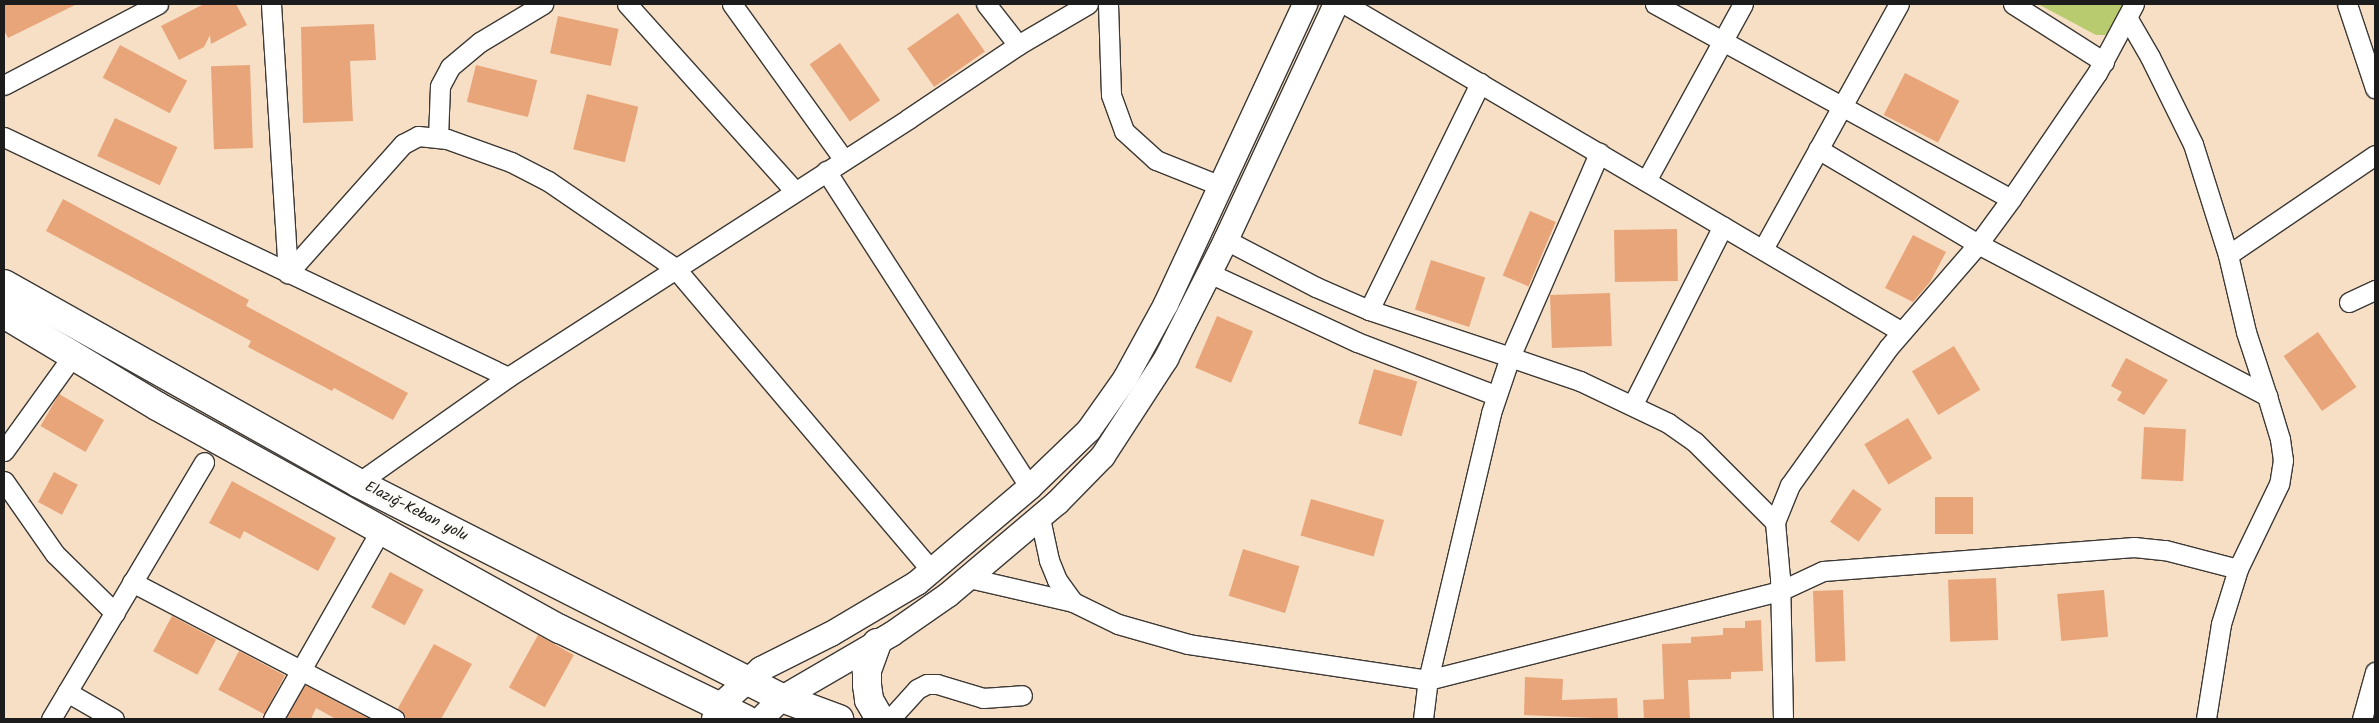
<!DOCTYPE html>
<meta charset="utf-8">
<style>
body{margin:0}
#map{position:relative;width:2379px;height:723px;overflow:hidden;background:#f6dfc5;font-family:Kalam,sans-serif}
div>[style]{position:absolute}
.green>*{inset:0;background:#b8cb6f}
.building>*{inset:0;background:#e9a57a;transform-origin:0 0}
.roads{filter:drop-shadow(1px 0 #3d3935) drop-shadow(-1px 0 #3d3935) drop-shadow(0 1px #3d3935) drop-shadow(0 -1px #3d3935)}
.minor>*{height:19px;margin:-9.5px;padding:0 9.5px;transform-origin:9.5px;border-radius:9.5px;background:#fff}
.major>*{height:24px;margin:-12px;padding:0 12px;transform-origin:12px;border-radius:12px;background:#fff}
.highway>*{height:28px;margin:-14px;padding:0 14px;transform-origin:14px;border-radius:14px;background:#fff}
span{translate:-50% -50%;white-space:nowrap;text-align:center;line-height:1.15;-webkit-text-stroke:4.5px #fdfcf7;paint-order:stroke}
.street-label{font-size:15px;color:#1c1c1c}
.frame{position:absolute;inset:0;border:5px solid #1c1c1c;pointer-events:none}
</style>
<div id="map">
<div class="green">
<i style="clip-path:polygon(2038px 4px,2127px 4px,2117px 26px,2106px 35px,2096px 35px)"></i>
</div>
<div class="building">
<i style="clip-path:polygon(4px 4px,77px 4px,8px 38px,4px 30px)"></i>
<i style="clip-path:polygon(204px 4px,236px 4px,247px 25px,211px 44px,210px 35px,204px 47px,179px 60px,161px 26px)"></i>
<i style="left:958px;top:13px;width:47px;height:62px;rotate:55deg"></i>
<i style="left:558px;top:16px;width:62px;height:38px;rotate:12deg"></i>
<i style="clip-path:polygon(374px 24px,376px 60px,350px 61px,353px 121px,303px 123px,301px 27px)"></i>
<i style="left:840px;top:43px;width:70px;height:37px;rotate:55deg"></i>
<i style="left:120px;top:45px;width:76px;height:37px;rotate:28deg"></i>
<i style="left:250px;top:65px;width:83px;height:39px;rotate:88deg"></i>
<i style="left:476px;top:65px;width:63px;height:38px;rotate:14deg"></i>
<i style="left:1905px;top:73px;width:61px;height:47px;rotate:27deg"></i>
<i style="left:587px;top:94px;width:53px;height:57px;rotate:14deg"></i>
<i style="left:115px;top:118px;width:69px;height:42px;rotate:25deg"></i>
<i style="clip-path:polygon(63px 199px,249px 300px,246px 306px,408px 393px,393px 420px,334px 388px,332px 391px,248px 347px,251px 341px,46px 231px)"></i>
<i style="left:1530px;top:211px;width:28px;height:70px;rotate:23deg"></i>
<i style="left:1677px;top:229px;width:52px;height:63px;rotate:89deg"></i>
<i style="clip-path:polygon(1913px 235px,1946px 252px,1930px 282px,1913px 302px,1885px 288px)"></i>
<i style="left:1431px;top:260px;width:57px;height:52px;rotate:18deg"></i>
<i style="left:1610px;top:293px;width:53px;height:60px;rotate:88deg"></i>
<i style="left:1217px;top:316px;width:39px;height:56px;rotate:23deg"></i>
<i style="left:2318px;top:332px;width:67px;height:42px;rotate:55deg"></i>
<i style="left:1954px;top:346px;width:51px;height:49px;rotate:59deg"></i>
<i style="clip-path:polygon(2126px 358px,2168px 380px,2144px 415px,2117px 400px,2122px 392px,2111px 386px)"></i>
<i style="left:1374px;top:369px;width:45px;height:57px;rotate:16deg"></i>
<i style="left:59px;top:394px;width:52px;height:37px;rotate:30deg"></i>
<i style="left:1908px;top:418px;width:47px;height:51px;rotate:59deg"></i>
<i style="left:2144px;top:427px;width:42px;height:52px;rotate:3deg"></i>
<i style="left:54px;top:472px;width:27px;height:34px;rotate:28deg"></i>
<i style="clip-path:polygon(232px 481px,336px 538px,318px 571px,244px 531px,240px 539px,209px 523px)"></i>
<i style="left:1853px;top:489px;width:35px;height:40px;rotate:35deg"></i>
<i style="left:1973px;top:497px;width:37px;height:38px;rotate:90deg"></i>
<i style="left:1311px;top:499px;width:76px;height:38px;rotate:16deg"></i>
<i style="left:1243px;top:549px;width:59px;height:49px;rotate:17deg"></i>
<i style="left:390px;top:572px;width:38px;height:40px;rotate:28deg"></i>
<i style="left:1996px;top:578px;width:62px;height:48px;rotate:88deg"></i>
<i style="left:1843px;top:590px;width:71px;height:30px;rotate:88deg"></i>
<i style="left:2104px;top:590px;width:47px;height:47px;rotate:85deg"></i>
<i style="left:172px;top:616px;width:50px;height:40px;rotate:28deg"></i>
<i style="clip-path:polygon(1761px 620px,1763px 671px,1731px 672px,1731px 679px,1688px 680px,1690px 719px,1644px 719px,1643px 700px,1664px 699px,1662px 644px,1691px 643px,1691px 637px,1723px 635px,1723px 628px,1745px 628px,1745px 621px)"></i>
<i style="left:538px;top:635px;width:41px;height:60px;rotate:29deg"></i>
<i style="clip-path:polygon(434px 644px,472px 664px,441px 719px,405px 719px,398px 708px)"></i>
<i style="left:239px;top:651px;width:52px;height:44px;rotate:28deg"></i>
<i style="clip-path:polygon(1525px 677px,1563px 679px,1562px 700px,1617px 698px,1618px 719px,1524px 715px)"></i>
<i style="clip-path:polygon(305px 685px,370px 719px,336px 719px,316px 708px,311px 719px,286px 719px)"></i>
</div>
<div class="roads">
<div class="minor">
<i style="left:271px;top:4px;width:270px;rotate:86.4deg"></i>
<i style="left:627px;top:4px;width:251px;rotate:48.1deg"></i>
<i style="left:732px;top:4px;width:192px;rotate:54.3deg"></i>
<i style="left:986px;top:4px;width:52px;rotate:52deg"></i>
<i style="left:1108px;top:4px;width:91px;rotate:88.1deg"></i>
<i style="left:1111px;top:95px;width:38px;rotate:70deg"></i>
<i style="left:1124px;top:131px;width:43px;rotate:42.2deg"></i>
<i style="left:1156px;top:160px;width:70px;rotate:21.8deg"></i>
<i style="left:1345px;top:4px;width:646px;rotate:30.49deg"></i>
<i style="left:1655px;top:4px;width:406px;rotate:28.7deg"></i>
<i style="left:2013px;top:4px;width:108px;rotate:32.5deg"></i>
<i style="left:2347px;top:4px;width:89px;rotate:71.6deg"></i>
<i style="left:2128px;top:19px;width:44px;rotate:59.9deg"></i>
<i style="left:2150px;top:57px;width:97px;rotate:63.7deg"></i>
<i style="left:2193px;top:144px;width:116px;rotate:72.5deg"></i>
<i style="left:2228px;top:255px;width:79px;rotate:76.8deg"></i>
<i style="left:2246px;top:332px;width:67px;rotate:71.8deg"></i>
<i style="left:4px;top:85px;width:174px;rotate:-27.7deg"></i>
<i style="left:4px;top:137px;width:558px;rotate:25.46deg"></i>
<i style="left:438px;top:138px;width:52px;rotate:-87.8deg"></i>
<i style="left:440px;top:86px;width:21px;rotate:-62deg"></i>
<i style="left:450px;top:67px;width:39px;rotate:-40deg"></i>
<i style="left:480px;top:42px;width:74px;rotate:-31.1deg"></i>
<i style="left:1818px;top:149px;width:186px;rotate:30.7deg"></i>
<i style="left:1978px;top:244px;width:327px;rotate:27.7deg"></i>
<i style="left:2267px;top:396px;width:45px;rotate:73.2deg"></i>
<i style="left:2280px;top:439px;width:21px;rotate:82deg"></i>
<i style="left:2283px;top:460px;width:24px;rotate:99deg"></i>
<i style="left:2279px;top:484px;width:94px;rotate:115.8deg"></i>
<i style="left:2238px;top:569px;width:58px;rotate:107.2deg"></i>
<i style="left:2221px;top:624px;width:96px;rotate:99deg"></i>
<i style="left:826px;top:171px;width:376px;rotate:57.2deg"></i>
<i style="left:1646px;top:181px;width:202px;rotate:-61.3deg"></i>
<i style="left:1226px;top:240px;width:102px;rotate:27.6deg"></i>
<i style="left:1316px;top:287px;width:58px;rotate:23.5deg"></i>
<i style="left:1369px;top:310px;width:149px;rotate:18.4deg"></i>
<i style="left:1510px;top:357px;width:223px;rotate:-66.4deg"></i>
<i style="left:1763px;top:249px;width:280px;rotate:-61deg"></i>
<i style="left:2228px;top:255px;width:178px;rotate:-34.2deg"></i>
<i style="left:288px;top:273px;width:173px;rotate:-48.3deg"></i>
<i style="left:403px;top:144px;width:17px;rotate:-28deg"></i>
<i style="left:418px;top:136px;width:29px;rotate:6deg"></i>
<i style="left:447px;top:139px;width:68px;rotate:19.8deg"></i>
<i style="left:511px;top:162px;width:42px;rotate:27.2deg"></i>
<i style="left:548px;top:181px;width:154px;rotate:34.4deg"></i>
<i style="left:675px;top:268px;width:397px;rotate:49.7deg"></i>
<i style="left:1209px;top:273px;width:163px;rotate:25deg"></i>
<i style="left:1357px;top:342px;width:148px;rotate:21deg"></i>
<i style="left:2349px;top:302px;width:29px;rotate:-25deg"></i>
<i style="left:1369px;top:310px;width:253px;rotate:-63.9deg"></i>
<i style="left:1633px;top:404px;width:199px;rotate:-63.2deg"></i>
<i style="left:4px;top:451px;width:120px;rotate:-54.2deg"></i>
<i style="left:4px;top:481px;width:89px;rotate:55.1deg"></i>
<i style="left:55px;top:554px;width:84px;rotate:44.5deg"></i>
<i style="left:358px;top:483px;width:184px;rotate:-35.2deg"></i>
<i style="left:508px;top:377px;width:476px;rotate:-32.8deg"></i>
<i style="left:908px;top:119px;width:133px;rotate:-33.9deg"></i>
<i style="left:1018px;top:45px;width:81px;rotate:-30.4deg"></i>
<i style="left:969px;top:578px;width:107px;rotate:13deg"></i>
<i style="left:1073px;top:602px;width:27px;rotate:-126deg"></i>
<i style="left:1057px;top:580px;width:22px;rotate:-112deg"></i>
<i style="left:1049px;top:560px;width:43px;rotate:-102.1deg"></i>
<i style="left:132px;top:582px;width:296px;rotate:27.6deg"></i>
<i style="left:1073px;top:602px;width:50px;rotate:26.1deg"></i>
<i style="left:1118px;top:624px;width:73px;rotate:15.9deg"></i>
<i style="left:1188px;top:644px;width:243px;rotate:8.5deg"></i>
<i style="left:1428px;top:680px;width:363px;rotate:-14.2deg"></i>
<i style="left:1780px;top:591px;width:47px;rotate:-24.9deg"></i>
<i style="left:1823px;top:571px;width:312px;rotate:-4.4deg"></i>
<i style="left:2134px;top:547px;width:31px;rotate:6deg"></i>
<i style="left:2165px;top:550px;width:75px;rotate:14.6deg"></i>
<i style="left:67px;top:692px;width:54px;rotate:29.9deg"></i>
<i style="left:51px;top:719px;width:299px;rotate:-59.2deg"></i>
<i style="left:273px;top:719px;width:218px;rotate:-60.3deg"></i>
<i style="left:890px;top:719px;width:40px;rotate:-48deg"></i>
<i style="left:917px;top:689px;width:11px;rotate:-27deg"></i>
<i style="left:927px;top:684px;width:10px"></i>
<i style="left:937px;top:684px;width:48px;rotate:16.9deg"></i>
<i style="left:983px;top:698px;width:39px;rotate:-4deg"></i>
<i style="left:1423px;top:719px;width:39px;rotate:-83deg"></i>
<i style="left:1428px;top:680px;width:274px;rotate:-76.7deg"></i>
<i style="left:1491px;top:413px;width:59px;rotate:-71.3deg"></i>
<i style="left:1510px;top:357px;width:74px;rotate:18.9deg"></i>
<i style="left:1580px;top:381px;width:98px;rotate:25.5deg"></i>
<i style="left:1668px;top:423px;width:33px;rotate:35deg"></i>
<i style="left:1695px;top:442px;width:113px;rotate:45deg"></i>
<i style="left:1783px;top:719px;width:141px;rotate:-91.2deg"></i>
<i style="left:1780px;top:578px;width:56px;rotate:-95.1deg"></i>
<i style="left:1775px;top:522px;width:40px;rotate:-68deg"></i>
<i style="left:1790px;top:485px;width:168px;rotate:-54.4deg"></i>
<i style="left:1888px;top:348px;width:138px;rotate:-49.1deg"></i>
<i style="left:1978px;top:244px;width:56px;rotate:-53.7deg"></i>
<i style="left:2011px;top:199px;width:153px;rotate:-55.7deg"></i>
<i style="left:2097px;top:73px;width:78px;rotate:-61.8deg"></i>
<i style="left:2362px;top:719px;width:49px;rotate:-74.5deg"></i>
</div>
<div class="major">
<i style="left:714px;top:719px;width:14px;rotate:-69deg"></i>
<i style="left:719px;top:706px;width:56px;rotate:-41.4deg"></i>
<i style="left:761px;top:669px;width:78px;rotate:-26.6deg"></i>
<i style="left:831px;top:634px;width:100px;rotate:-30.7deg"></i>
<i style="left:917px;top:583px;width:148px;rotate:-40.3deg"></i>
<i style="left:1030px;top:487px;width:82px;rotate:-44deg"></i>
<i style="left:1089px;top:430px;width:62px;rotate:-54.8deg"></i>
<i style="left:1125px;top:379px;width:85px;rotate:-61.3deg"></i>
<i style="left:1166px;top:304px;width:331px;rotate:-65.1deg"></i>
<i style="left:761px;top:719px;width:30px;rotate:-45deg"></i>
<i style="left:782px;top:698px;width:127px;rotate:-30.2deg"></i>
<i style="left:892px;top:634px;width:68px;rotate:-34.9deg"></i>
<i style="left:948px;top:595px;width:143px;rotate:-40.2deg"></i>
<i style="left:1057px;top:503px;width:66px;rotate:-45.6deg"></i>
<i style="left:1103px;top:456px;width:116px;rotate:-57deg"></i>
<i style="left:1166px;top:359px;width:133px;rotate:-63.2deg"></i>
<i style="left:1226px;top:240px;width:260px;rotate:-65deg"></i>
</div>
<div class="highway">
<i style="left:4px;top:284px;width:406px;rotate:29.3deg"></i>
<i style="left:358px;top:483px;width:475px;rotate:26.9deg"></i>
<i style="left:782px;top:698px;width:61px;rotate:20.2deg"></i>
<i style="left:4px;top:314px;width:179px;rotate:31deg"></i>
<i style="left:157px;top:406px;width:461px;rotate:29deg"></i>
<i style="left:560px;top:629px;width:206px;rotate:25.9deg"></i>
<i style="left:877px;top:643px;width:30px;rotate:110deg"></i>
<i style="left:867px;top:671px;width:14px;rotate:90deg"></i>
<i style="left:867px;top:685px;width:15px;rotate:82deg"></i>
<i style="left:869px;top:700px;width:22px;rotate:60deg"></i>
</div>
</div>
<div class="street-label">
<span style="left:416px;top:512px;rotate:27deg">Elazığ-Keban yolu</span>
</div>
<div class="frame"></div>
</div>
